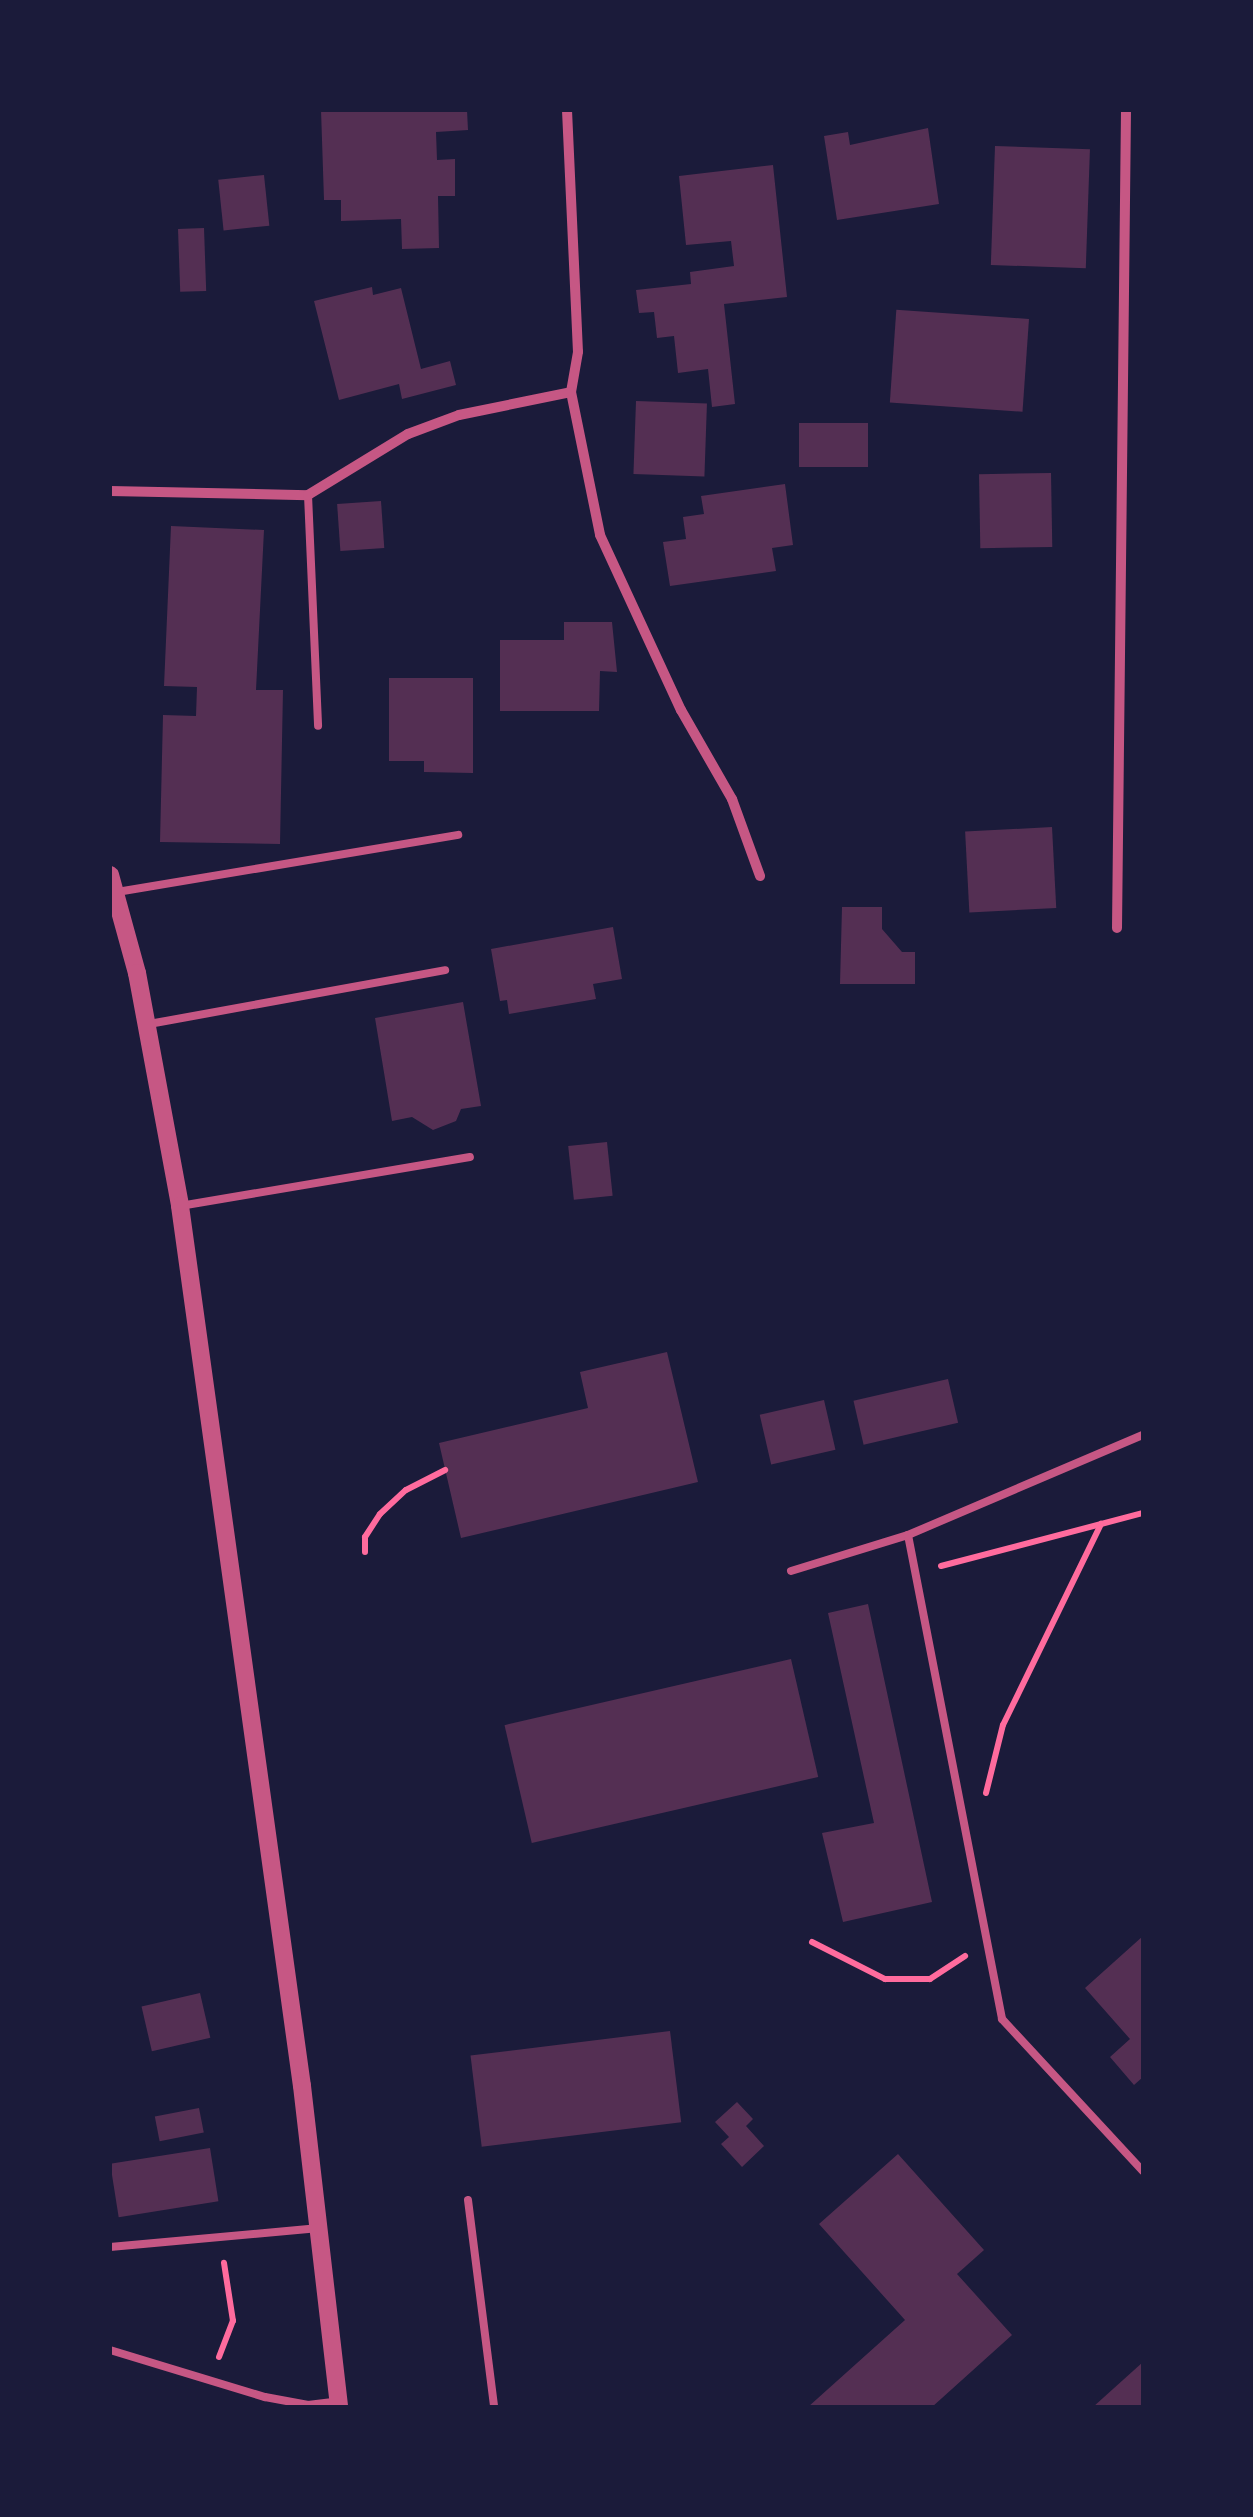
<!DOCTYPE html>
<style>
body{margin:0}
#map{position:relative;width:1253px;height:2517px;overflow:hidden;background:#1b1b3a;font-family:"Open Sans",sans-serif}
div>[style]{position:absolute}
.building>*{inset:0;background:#542f53;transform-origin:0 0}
.path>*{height:6px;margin:-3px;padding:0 3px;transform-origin:3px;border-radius:3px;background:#ff6b9d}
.service>*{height:8px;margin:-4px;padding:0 4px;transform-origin:4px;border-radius:4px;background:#c65784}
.minor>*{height:10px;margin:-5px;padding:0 5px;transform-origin:5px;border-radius:5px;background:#c65784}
.tertiary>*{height:18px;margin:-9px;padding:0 9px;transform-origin:9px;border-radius:9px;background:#c65784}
span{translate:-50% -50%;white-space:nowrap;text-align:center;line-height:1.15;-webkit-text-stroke:10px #1b1b3a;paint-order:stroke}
.frame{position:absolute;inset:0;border:112px solid #1b1b3a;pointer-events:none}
</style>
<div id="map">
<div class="building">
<i style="clip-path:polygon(321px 110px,467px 110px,468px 130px,436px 132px,437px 160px,455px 159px,455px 196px,438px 196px,439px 248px,402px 249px,401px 219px,341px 221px,341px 200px,324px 200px)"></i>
<i style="clip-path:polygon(928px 128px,939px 204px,837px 220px,824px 136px,848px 132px,850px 145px)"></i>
<i style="left:995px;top:146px;width:95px;height:119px;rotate:2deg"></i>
<i style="clip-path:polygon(773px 165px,787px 297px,724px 304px,735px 404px,712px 407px,708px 369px,678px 373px,674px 336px,657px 338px,654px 312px,639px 313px,636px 290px,691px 284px,690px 272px,734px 266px,731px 241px,686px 245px,679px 176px)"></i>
<i style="left:264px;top:175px;width:51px;height:46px;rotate:84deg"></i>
<i style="left:204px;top:228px;width:63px;height:26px;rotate:88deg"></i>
<i style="clip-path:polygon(372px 287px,373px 295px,401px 288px,421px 369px,450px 361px,456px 385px,402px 399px,399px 384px,339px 400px,314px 301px)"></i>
<i style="left:1029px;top:319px;width:93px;height:133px;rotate:94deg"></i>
<i style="left:636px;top:401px;width:71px;height:73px;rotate:2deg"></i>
<i style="left:868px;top:423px;width:44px;height:69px;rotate:90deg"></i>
<i style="left:1051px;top:473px;width:74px;height:72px;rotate:89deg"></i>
<i style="clip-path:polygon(785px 484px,793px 545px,772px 548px,776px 571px,670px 586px,663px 542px,686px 539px,683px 517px,704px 514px,701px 496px)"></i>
<i style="left:381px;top:501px;width:47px;height:44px;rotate:86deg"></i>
<i style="clip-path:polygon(171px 526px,264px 530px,256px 690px,283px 690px,280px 844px,160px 842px,163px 715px,196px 716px,197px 687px,164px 686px)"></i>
<i style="clip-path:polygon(564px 622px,612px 622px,617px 672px,600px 671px,599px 711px,500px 711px,500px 640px,564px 640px)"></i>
<i style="clip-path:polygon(389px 678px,473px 678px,473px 773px,424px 772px,424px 761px,389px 761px)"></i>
<i style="left:1052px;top:827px;width:81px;height:87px;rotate:87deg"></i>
<i style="clip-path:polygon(842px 907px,882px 907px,882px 929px,902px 952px,915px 952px,915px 984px,840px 984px)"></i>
<i style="clip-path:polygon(613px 927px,622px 979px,593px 984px,596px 999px,509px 1014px,507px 1000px,500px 1001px,491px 949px)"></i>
<i style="clip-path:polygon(463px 1002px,481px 1106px,461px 1109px,456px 1121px,433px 1130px,412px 1117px,392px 1121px,375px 1018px)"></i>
<i style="left:607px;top:1142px;width:54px;height:39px;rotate:84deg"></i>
<i style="clip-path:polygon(667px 1352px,698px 1482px,461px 1538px,439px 1443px,588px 1408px,580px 1372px)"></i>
<i style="left:948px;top:1379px;width:45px;height:97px;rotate:77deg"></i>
<i style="left:824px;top:1400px;width:51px;height:66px;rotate:77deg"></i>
<i style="clip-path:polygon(868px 1604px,932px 1902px,843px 1922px,822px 1833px,874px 1823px,828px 1613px)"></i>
<i style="left:791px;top:1659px;width:121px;height:294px;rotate:77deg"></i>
<i style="clip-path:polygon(1143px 1936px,1143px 2077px,1134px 2085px,1110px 2057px,1130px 2039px,1085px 1988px)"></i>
<i style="left:200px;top:1993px;width:46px;height:60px;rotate:77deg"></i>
<i style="left:670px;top:2031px;width:92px;height:201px;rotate:83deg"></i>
<i style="clip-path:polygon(737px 2102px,753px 2119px,746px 2126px,764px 2146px,742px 2167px,721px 2144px,729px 2137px,715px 2122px)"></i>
<i style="left:199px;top:2108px;width:25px;height:45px;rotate:79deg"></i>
<i style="left:210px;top:2148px;width:54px;height:101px;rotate:81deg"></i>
<i style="clip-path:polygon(898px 2154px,984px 2250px,957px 2274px,1012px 2335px,932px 2407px,808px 2407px,905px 2320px,819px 2224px)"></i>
<i style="clip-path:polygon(1143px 2362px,1143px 2407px,1093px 2407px)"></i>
</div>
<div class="path">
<i style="left:365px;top:1552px;width:15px;rotate:-90deg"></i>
<i style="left:365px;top:1537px;width:27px;rotate:-57deg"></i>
<i style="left:380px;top:1514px;width:35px;rotate:-43deg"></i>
<i style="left:406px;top:1490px;width:44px;rotate:-27.1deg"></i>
<i style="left:941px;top:1566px;width:209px;rotate:-14.7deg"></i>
<i style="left:986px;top:1793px;width:70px;rotate:-76deg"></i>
<i style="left:1003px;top:1725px;width:224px;rotate:-64deg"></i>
<i style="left:812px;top:1942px;width:82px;rotate:26.9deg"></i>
<i style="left:885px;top:1979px;width:45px"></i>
<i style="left:930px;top:1979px;width:42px;rotate:-33.3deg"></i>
<i style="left:219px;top:2357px;width:39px;rotate:-69deg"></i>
<i style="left:233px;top:2321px;width:59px;rotate:-98.8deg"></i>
</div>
<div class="service">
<i style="left:308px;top:495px;width:231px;rotate:87.5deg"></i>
<i style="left:117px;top:892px;width:346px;rotate:-9.5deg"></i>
<i style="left:149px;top:1024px;width:301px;rotate:-10.3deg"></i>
<i style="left:180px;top:1206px;width:294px;rotate:-9.6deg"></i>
<i style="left:908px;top:1535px;width:493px;rotate:79deg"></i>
<i style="left:1002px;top:2019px;width:207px;rotate:47.2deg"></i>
<i style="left:791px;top:1571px;width:122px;rotate:-17.1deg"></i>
<i style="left:908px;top:1535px;width:255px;rotate:-23.1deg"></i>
<i style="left:468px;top:2200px;width:209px;rotate:82.8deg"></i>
<i style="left:110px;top:2247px;width:210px;rotate:-5.2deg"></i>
<i style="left:110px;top:2350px;width:162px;rotate:16.9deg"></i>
<i style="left:265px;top:2397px;width:44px;rotate:10.5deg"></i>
<i style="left:308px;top:2405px;width:31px;rotate:-7deg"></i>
</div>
<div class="minor">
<i style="left:567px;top:110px;width:242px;rotate:87.4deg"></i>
<i style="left:578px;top:352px;width:41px;rotate:99.9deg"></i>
<i style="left:571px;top:392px;width:146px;rotate:78.5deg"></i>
<i style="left:600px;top:535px;width:193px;rotate:65.2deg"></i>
<i style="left:681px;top:710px;width:103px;rotate:60.2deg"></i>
<i style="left:732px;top:799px;width:82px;rotate:70deg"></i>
<i style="left:110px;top:491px;width:198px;rotate:1.2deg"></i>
<i style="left:308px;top:495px;width:117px;rotate:-31.4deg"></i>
<i style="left:408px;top:434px;width:54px;rotate:-20.4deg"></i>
<i style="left:459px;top:415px;width:114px;rotate:-11.6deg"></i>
<i style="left:1117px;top:928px;width:818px;rotate:-89.37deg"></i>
</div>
<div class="tertiary">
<i style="left:110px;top:875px;width:102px;rotate:74.6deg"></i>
<i style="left:137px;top:973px;width:237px;rotate:79.5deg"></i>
<i style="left:180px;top:1206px;width:888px;rotate:82.11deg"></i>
<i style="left:302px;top:2086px;width:323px;rotate:83.4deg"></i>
</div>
<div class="frame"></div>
</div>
